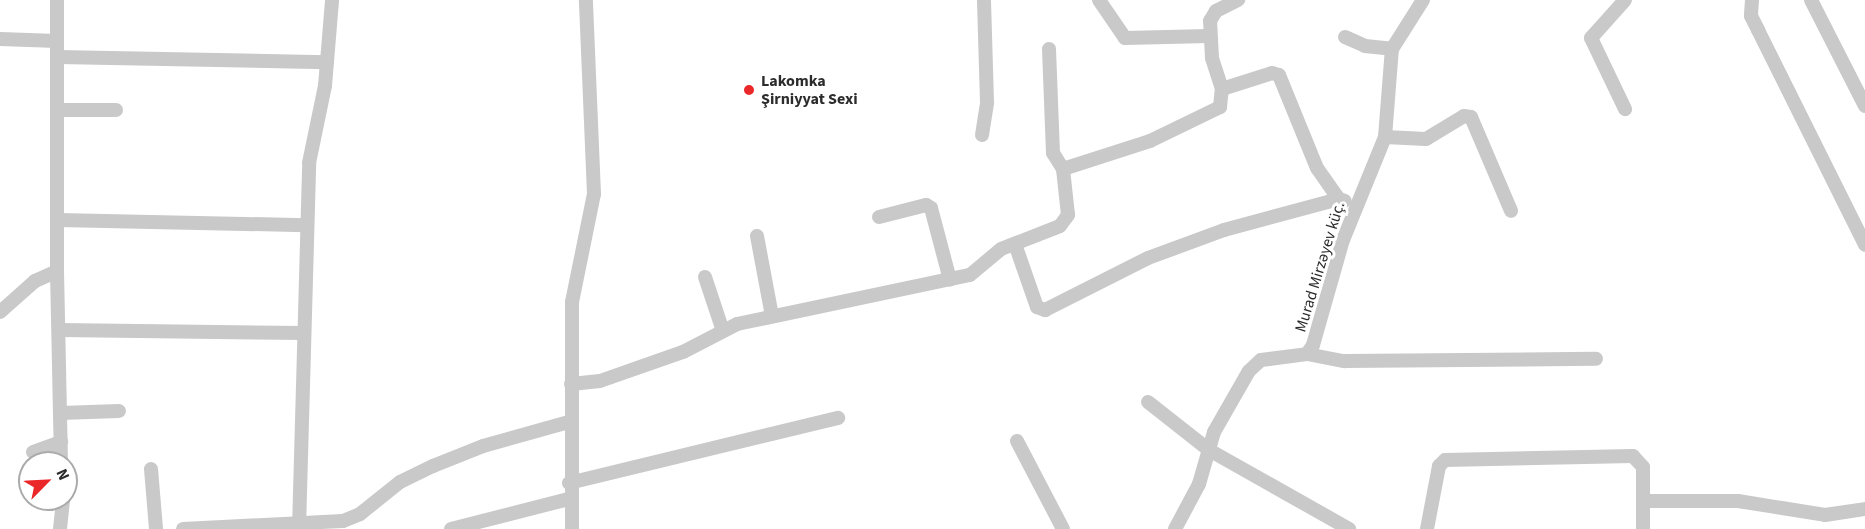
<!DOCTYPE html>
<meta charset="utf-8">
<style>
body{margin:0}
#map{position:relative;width:1865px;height:529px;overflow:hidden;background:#fff;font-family:"Source Sans 3",sans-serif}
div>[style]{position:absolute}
.street>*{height:14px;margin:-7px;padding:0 7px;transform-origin:7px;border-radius:7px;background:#c9c9c9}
.dots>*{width:16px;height:16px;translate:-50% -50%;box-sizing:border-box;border:3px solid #fff;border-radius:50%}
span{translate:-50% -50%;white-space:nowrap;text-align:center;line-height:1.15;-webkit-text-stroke:6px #fff;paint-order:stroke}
.poi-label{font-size:16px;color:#2c2c2c;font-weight:700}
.left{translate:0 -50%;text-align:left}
.street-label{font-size:16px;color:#2c2c2c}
.north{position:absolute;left:18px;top:451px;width:60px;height:60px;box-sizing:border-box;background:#fff;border:2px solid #ababab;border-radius:50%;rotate:66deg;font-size:16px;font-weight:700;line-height:24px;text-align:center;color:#2c2c2c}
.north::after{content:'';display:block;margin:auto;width:21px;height:27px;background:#ea2729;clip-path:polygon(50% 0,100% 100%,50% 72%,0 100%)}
</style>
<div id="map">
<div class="street">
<i style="left:1099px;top:0;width:46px;rotate:55.6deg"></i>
<i style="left:1125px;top:38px;width:84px;rotate:-1.4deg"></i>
<i style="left:1625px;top:0;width:51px;rotate:131.8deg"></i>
<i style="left:1591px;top:38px;width:79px;rotate:64.4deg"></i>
<i style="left:1752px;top:0;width:16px;rotate:94deg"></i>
<i style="left:1751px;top:16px;width:16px;rotate:63deg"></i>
<i style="left:1758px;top:30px;width:240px;rotate:63.5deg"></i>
<i style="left:1811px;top:0;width:119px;rotate:63deg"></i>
<i style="left:1345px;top:37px;width:22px;rotate:24deg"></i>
<i style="left:1365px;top:46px;width:27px;rotate:6deg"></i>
<i style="left:0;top:39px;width:57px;rotate:2deg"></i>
<i style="left:1049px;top:49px;width:104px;rotate:87.8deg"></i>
<i style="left:1053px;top:153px;width:19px;rotate:58deg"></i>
<i style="left:58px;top:57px;width:269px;rotate:1.1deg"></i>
<i style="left:1222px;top:89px;width:52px;rotate:-17.7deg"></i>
<i style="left:1272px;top:73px;width:7px;rotate:16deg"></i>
<i style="left:1279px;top:75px;width:100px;rotate:67.8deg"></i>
<i style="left:1317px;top:168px;width:38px;rotate:55deg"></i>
<i style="left:1339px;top:199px;width:6px;rotate:18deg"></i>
<i style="left:58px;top:110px;width:58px"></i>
<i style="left:982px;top:135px;width:33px;rotate:-81deg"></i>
<i style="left:987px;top:102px;width:102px;rotate:-91.7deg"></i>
<i style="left:1385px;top:137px;width:41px;rotate:2.8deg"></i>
<i style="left:1426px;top:139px;width:44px;rotate:-31.2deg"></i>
<i style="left:1464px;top:116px;width:7px;rotate:8deg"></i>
<i style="left:1471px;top:117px;width:102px;rotate:66.9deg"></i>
<i style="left:879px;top:217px;width:49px;rotate:-14.3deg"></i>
<i style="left:926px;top:205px;width:6px;rotate:31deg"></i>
<i style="left:931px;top:208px;width:74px;rotate:75.2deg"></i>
<i style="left:58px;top:220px;width:248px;rotate:1.2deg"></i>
<i style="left:757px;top:236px;width:81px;rotate:79.4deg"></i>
<i style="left:1015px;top:244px;width:67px;rotate:70.8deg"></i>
<i style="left:1037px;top:307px;width:9px;rotate:21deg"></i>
<i style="left:1045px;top:310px;width:115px;rotate:-26.8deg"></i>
<i style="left:1148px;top:258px;width:81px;rotate:-20.2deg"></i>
<i style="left:1224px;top:230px;width:119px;rotate:-15.1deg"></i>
<i style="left:57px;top:271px;width:192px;rotate:88.8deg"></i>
<i style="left:705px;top:277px;width:57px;rotate:71.6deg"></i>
<i style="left:0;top:312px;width:47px;rotate:-41.5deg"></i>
<i style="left:35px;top:281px;width:24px;rotate:-24deg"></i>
<i style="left:57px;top:271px;width:271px;rotate:-90deg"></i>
<i style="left:59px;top:330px;width:244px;rotate:0.7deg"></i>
<i style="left:1307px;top:354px;width:38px;rotate:11deg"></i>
<i style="left:1344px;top:361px;width:252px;rotate:-0.5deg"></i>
<i style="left:571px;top:384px;width:29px;rotate:-6deg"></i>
<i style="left:600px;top:381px;width:88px;rotate:-19.3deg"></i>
<i style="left:683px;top:352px;width:61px;rotate:-27.4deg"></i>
<i style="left:737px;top:324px;width:238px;rotate:-11.9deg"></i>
<i style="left:970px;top:275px;width:40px;rotate:-40deg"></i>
<i style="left:1001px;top:249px;width:63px;rotate:-21.3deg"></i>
<i style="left:1060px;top:226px;width:14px;rotate:-54deg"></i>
<i style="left:1068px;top:215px;width:46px;rotate:-96.2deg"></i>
<i style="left:1063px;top:169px;width:91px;rotate:-17.8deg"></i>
<i style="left:1150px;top:141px;width:78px;rotate:-25.9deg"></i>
<i style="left:1220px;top:107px;width:18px;rotate:-84deg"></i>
<i style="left:1222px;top:89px;width:33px;rotate:-108deg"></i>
<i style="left:1212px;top:58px;width:37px;rotate:-93deg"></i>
<i style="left:1210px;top:21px;width:12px;rotate:-59deg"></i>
<i style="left:1216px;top:11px;width:25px;rotate:-27deg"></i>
<i style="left:1148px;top:402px;width:78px;rotate:38.2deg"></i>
<i style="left:1209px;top:450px;width:161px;rotate:29.4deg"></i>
<i style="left:60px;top:413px;width:59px;rotate:-1.9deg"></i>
<i style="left:1017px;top:441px;width:99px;rotate:62.4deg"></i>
<i style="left:33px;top:452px;width:30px;rotate:-20deg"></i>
<i style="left:151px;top:469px;width:60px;rotate:85.2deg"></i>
<i style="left:569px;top:483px;width:277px;rotate:-13.6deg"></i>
<i style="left:1643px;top:501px;width:95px"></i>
<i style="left:1738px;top:501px;width:88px;rotate:9.1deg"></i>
<i style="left:1825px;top:515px;width:40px;rotate:-8.5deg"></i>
<i style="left:60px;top:529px;width:30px;rotate:-84deg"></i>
<i style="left:183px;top:529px;width:160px;rotate:-2.9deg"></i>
<i style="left:343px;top:521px;width:18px;rotate:-22deg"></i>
<i style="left:360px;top:514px;width:51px;rotate:-38.7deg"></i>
<i style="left:400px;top:482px;width:37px;rotate:-26deg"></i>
<i style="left:433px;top:466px;width:54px;rotate:-21.8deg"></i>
<i style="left:483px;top:446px;width:89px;rotate:-15.6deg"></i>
<i style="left:299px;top:529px;width:366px;rotate:-88.4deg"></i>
<i style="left:309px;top:163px;width:79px;rotate:-78.3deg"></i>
<i style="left:325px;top:86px;width:86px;rotate:-85.3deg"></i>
<i style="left:451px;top:529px;width:122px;rotate:-14.3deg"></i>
<i style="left:572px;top:529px;width:227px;rotate:-90deg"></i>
<i style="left:572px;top:302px;width:110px;rotate:-78.5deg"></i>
<i style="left:594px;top:194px;width:194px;rotate:-92.4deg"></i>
<i style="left:1175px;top:529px;width:51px;rotate:-61.9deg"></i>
<i style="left:1199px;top:484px;width:54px;rotate:-73.9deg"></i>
<i style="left:1214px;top:432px;width:70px;rotate:-60.2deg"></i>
<i style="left:1249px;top:371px;width:16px;rotate:-43deg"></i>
<i style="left:1261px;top:360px;width:46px;rotate:-7.4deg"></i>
<i style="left:1307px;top:354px;width:11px;rotate:-56deg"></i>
<i style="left:1313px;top:345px;width:109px;rotate:-74.1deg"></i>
<i style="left:1343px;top:240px;width:111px;rotate:-67.8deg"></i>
<i style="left:1385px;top:137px;width:88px;rotate:-85.5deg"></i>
<i style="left:1392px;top:49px;width:58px;rotate:-57.7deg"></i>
<i style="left:1427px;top:529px;width:64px;rotate:-79.2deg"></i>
<i style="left:1439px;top:466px;width:8px;rotate:-45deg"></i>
<i style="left:1445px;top:460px;width:188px;rotate:-1.2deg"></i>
<i style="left:1633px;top:456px;width:15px;rotate:48deg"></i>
<i style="left:1643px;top:467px;width:62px;rotate:90deg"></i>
</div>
<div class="dots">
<i style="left:749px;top:90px;background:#ea2729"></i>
</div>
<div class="poi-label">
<span class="left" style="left:761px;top:90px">Lakomka<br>Şirniyyat Sexi</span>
</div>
<div class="street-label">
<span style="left:1320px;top:267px;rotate:-73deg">Murad Mirzəyev küç.</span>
</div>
<div class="north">N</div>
</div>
